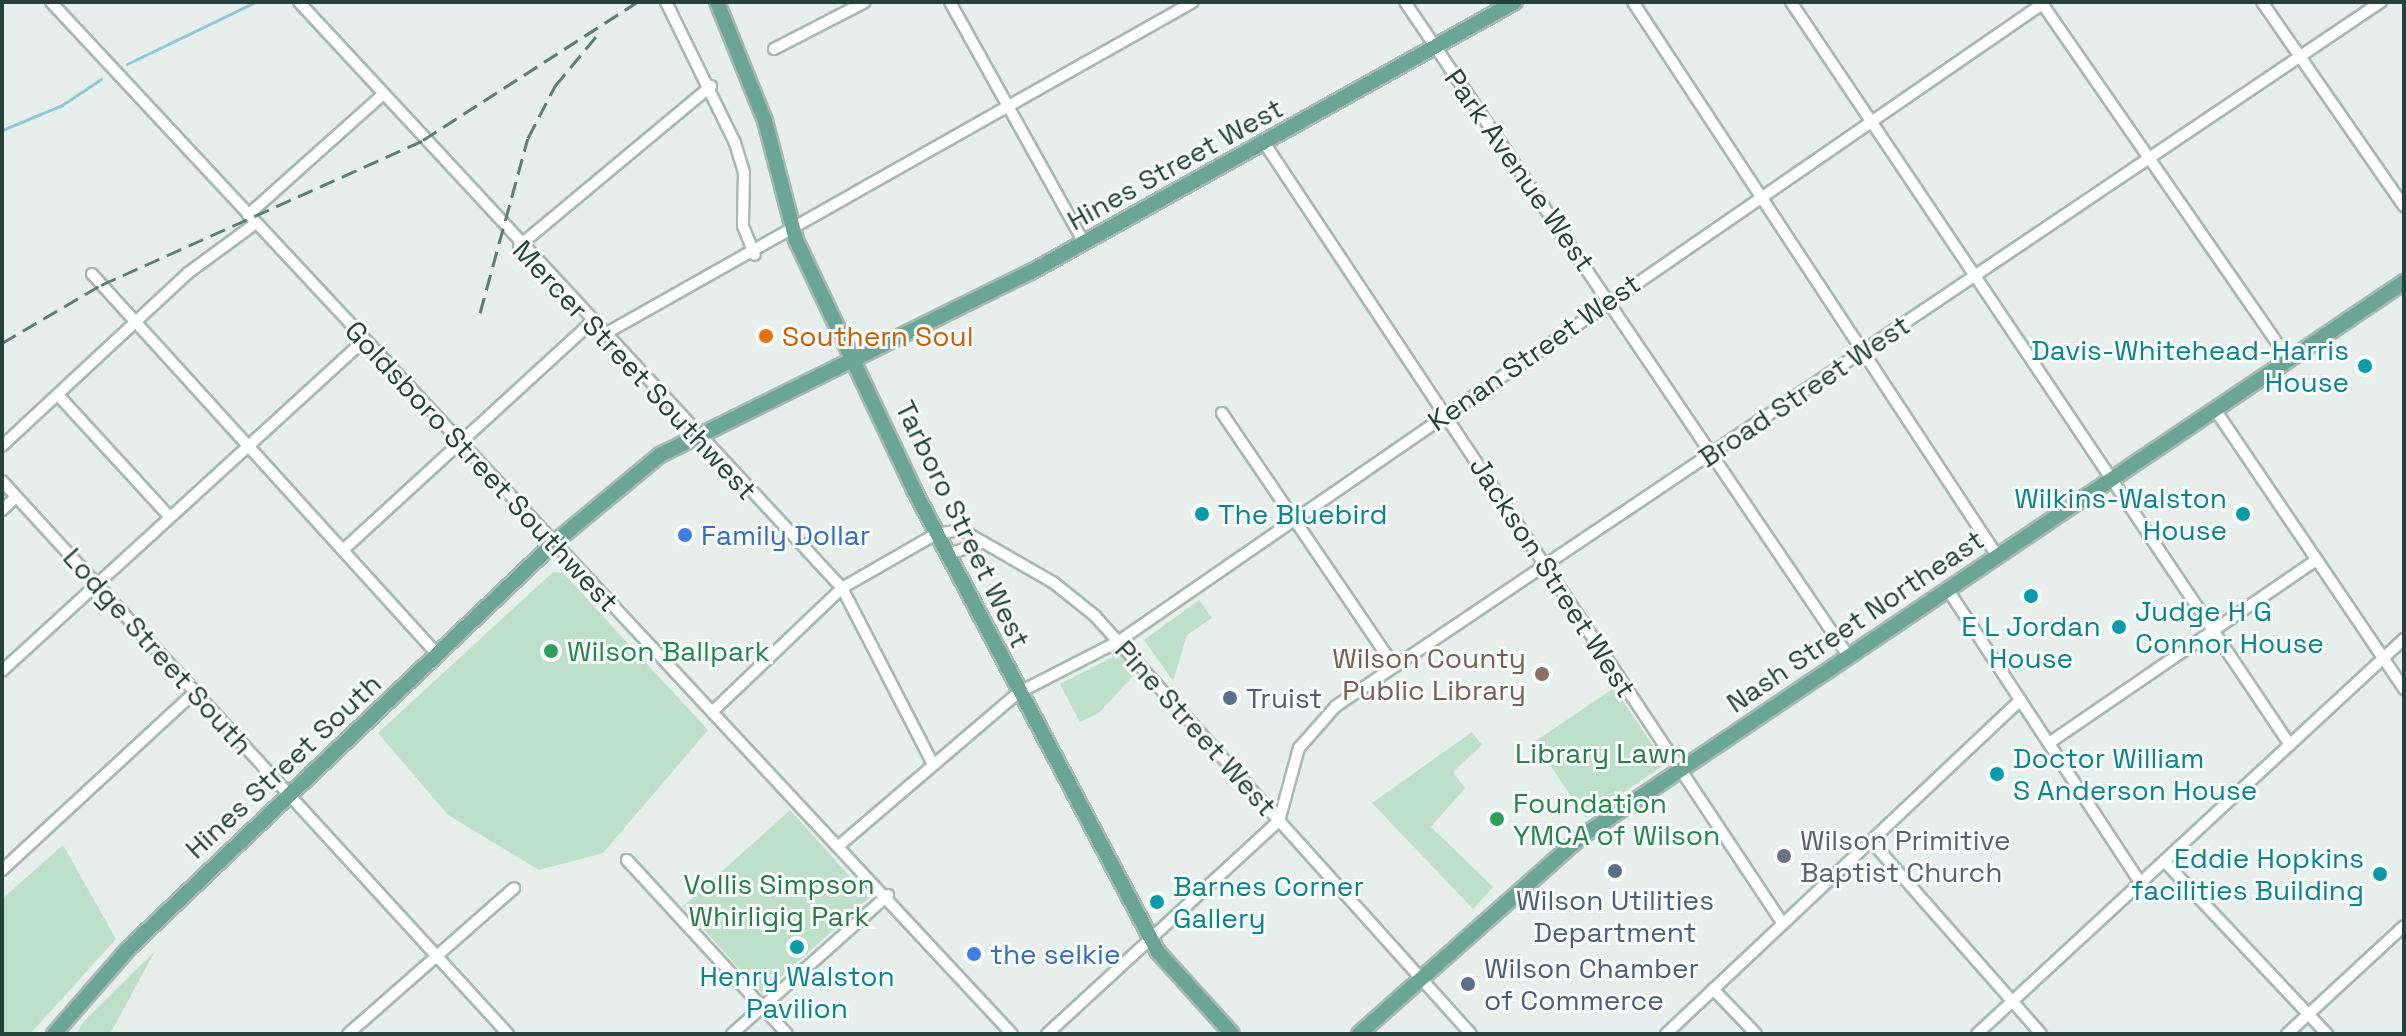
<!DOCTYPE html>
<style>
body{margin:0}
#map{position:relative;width:2406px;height:1036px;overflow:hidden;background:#e6efeb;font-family:"Space Grotesk",sans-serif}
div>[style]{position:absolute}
.green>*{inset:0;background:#bfe0c8;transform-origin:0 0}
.stream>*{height:3px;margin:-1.5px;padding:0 1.5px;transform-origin:1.5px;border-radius:1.5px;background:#8ec9d4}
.roads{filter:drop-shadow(2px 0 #a8b8b2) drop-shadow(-2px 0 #a8b8b2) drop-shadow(0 2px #a8b8b2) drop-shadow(0 -2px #a8b8b2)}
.minor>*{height:10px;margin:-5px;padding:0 5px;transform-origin:5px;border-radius:5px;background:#fff}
.major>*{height:14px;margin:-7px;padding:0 7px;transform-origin:7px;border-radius:7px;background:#6aa596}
.rail>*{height:3px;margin-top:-1.5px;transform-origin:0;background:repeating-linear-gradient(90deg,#5f7d75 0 16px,transparent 0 24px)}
.dots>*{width:22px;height:22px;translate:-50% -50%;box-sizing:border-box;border:4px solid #f7fbf9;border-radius:50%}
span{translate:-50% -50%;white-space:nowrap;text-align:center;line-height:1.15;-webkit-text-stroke:6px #f7fbf9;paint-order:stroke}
.street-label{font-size:28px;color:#24423a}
.food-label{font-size:28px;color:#c56008}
.left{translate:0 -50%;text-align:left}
.culture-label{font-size:28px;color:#0d838f}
.right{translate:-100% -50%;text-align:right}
.shop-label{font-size:28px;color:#366cbe}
.leisure-label{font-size:28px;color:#27864d}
.education-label{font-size:28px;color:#785e54}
.service-label{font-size:28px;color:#4e5e75}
.park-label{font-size:28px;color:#2d7a4b}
.worship-label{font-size:28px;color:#5b616d}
.frame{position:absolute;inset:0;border:4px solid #24423a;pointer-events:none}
</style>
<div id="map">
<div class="green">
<i style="clip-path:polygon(553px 572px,563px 573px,708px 730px,603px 853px,539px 870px,448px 815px,378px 733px)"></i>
<i style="clip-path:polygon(1199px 600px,1212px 618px,1187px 635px,1173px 681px,1144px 640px)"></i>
<i style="clip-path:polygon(1120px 653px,1134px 675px,1099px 713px,1080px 722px,1060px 684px)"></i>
<i style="left:1614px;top:688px;width:92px;height:96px;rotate:56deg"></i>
<i style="clip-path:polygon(1472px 732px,1482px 745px,1453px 772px,1465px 788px,1431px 827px,1493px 887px,1473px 909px,1372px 803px)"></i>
<i style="left:790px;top:810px;width:118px;height:144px;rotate:48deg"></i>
<i style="clip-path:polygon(63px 845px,116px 939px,30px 1034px,2px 1034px,2px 899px)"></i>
<i style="clip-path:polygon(155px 951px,110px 1034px,76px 1034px,85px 1020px)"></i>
</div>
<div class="stream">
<i style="left:127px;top:64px;width:142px;rotate:-25.8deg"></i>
<i style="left:2px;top:130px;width:65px;rotate:-22.6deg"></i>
<i style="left:62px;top:105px;width:47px;rotate:-33.7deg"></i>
</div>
<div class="roads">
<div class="minor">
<i style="left:51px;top:2px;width:1410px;rotate:47.04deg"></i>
<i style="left:299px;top:2px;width:799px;rotate:47.18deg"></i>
<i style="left:842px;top:588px;width:198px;rotate:62.7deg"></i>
<i style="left:666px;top:2px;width:157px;rotate:63.9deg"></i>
<i style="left:735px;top:143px;width:30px;rotate:73deg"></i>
<i style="left:744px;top:172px;width:54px;rotate:91.1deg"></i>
<i style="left:743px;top:226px;width:31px;rotate:68deg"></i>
<i style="left:950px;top:2px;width:276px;rotate:60.9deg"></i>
<i style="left:1405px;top:2px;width:791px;rotate:55.87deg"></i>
<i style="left:1633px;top:2px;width:664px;rotate:56.67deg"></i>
<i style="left:1791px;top:2px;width:895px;rotate:56.11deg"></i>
<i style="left:2041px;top:2px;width:436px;rotate:55.3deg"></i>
<i style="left:2262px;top:2px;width:249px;rotate:55.2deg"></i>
<i style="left:774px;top:49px;width:102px;rotate:-27.3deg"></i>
<i style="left:1265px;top:144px;width:936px;rotate:56.41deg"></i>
<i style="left:248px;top:215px;width:178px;rotate:-41.8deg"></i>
<i style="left:519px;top:246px;width:250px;rotate:-39.8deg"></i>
<i style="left:92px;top:274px;width:515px;rotate:47.76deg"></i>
<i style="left:603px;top:335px;width:677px;rotate:-29.44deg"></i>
<i style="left:58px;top:395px;width:164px;rotate:47.5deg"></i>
<i style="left:2216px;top:411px;width:336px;rotate:55.9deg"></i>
<i style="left:1222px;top:413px;width:306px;rotate:55.8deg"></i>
<i style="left:2px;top:446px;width:254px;rotate:-42.9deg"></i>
<i style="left:188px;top:273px;width:84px;rotate:-36.3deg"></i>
<i style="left:2px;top:481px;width:750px;rotate:47.54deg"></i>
<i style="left:2px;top:510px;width:19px;rotate:-43deg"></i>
<i style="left:343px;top:550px;width:335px;rotate:-42.5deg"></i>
<i style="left:949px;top:554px;width:36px;rotate:-19deg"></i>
<i style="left:1948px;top:590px;width:352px;rotate:56.7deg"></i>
<i style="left:2px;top:671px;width:491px;rotate:-42.4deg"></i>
<i style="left:713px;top:711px;width:178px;rotate:-43.6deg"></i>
<i style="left:842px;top:588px;width:108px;rotate:-29.9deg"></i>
<i style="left:936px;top:534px;width:26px;rotate:-9deg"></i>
<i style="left:962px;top:530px;width:106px;rotate:29.9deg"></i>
<i style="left:1054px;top:583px;width:53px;rotate:38.8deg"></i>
<i style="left:1095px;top:616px;width:562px;rotate:48.03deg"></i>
<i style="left:2049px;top:743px;width:324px;rotate:-34.4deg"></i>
<i style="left:1871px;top:841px;width:257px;rotate:48.6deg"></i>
<i style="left:841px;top:844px;width:233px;rotate:-40.5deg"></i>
<i style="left:1018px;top:693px;width:114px;rotate:-27.2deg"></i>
<i style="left:1119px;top:641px;width:1125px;rotate:-34.61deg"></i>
<i style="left:627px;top:860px;width:236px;rotate:47.4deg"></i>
<i style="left:2164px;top:861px;width:238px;rotate:46.7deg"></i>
<i style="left:2px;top:870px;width:263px;rotate:-42.7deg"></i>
<i style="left:1713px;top:989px;width:62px;rotate:46.3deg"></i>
<i style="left:348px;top:1034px;width:221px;rotate:-41.3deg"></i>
<i style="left:732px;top:1034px;width:209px;rotate:-41.7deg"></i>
<i style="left:1047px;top:1034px;width:315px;rotate:-42.6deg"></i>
<i style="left:1279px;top:821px;width:76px;rotate:-74.7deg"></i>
<i style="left:1299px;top:748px;width:56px;rotate:-48.6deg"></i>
<i style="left:1336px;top:706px;width:1260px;rotate:-33.97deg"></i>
<i style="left:1666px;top:1034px;width:487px;rotate:-43.3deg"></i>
<i style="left:1977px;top:1034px;width:582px;rotate:-42.77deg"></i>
<i style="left:2287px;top:1034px;width:159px;rotate:-42.7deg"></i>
</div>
<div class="major">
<i style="left:717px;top:2px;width:128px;rotate:68deg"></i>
<i style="left:765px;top:121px;width:123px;rotate:75.4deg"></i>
<i style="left:796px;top:240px;width:276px;rotate:64.7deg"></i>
<i style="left:914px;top:490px;width:522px;rotate:62.16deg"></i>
<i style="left:1158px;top:952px;width:110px;rotate:47.9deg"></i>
<i style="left:54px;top:1034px;width:114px;rotate:-48.9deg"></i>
<i style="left:129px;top:948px;width:587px;rotate:-43.62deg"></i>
<i style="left:554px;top:543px;width:138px;rotate:-39.7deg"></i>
<i style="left:660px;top:455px;width:414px;rotate:-26.3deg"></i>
<i style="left:1031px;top:272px;width:554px;rotate:-29.16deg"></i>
<i style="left:1359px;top:1034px;width:297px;rotate:-41.6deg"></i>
<i style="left:1581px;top:837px;width:993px;rotate:-33.99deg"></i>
</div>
</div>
<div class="rail">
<i style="left:480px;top:313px;width:181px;rotate:-74.7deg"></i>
<i style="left:528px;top:138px;width:59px;rotate:-62.6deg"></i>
<i style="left:555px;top:86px;width:69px;rotate:-50.3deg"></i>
<i style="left:2px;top:343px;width:115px;rotate:-30.4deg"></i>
<i style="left:101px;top:285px;width:353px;rotate:-24.2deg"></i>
<i style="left:423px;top:140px;width:255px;rotate:-32.8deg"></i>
</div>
<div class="dots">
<i style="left:766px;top:336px;background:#e8710a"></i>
<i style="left:2365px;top:366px;background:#0f9aa8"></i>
<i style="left:1202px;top:514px;background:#0f9aa8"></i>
<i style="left:2243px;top:514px;background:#0f9aa8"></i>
<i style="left:685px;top:535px;background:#3f7fe0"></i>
<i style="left:2031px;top:596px;background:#0f9aa8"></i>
<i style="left:2119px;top:627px;background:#0f9aa8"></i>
<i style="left:551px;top:651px;background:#2e9e5b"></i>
<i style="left:1542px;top:674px;background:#8d6e63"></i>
<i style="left:1230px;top:698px;background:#5c6f8a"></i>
<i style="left:1997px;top:774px;background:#0f9aa8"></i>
<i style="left:1497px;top:819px;background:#2e9e5b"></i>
<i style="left:1784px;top:856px;background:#6b7280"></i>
<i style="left:1615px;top:871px;background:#5c6f8a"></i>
<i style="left:2380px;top:874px;background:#0f9aa8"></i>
<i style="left:1157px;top:902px;background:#0f9aa8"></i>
<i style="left:797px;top:947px;background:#0f9aa8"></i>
<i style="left:974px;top:954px;background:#3f7fe0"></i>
<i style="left:1468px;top:984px;background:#5c6f8a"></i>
</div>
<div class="street-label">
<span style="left:1175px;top:164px;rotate:-29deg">Hines Street West</span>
<span style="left:1520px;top:170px;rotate:55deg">Park Avenue West</span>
<span style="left:1534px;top:352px;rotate:-35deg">Kenan Street West</span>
<span style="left:635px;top:370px;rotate:47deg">Mercer Street Southwest</span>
<span style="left:1804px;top:391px;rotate:-34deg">Broad Street West</span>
<span style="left:482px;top:466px;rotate:47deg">Goldsboro Street Southwest</span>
<span style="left:963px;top:524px;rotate:64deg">Tarboro Street West</span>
<span style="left:1553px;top:577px;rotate:57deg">Jackson Street West</span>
<span style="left:1855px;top:621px;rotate:-34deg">Nash Street Northeast</span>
<span style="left:158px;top:651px;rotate:48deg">Lodge Street South</span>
<span style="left:1196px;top:728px;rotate:48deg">Pine Street West</span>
<span style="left:283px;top:766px;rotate:-43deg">Hines Street South</span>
</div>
<div class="food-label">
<span class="left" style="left:782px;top:336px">Southern Soul</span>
</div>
<div class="culture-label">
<span class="right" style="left:2349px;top:366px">Davis-Whitehead-Harris<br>House</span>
<span class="right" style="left:2227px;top:514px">Wilkins-Walston<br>House</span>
<span class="left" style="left:1218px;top:514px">The Bluebird</span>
<span class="left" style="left:2135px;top:627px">Judge H G<br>Connor House</span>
<span style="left:2031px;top:642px">E L Jordan<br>House</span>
<span class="left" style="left:2013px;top:774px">Doctor William<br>S Anderson House</span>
<span class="right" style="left:2364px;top:874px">Eddie Hopkins<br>facilities Building</span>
<span class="left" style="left:1173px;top:902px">Barnes Corner<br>Gallery</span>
<span style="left:797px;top:992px">Henry Walston<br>Pavilion</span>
</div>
<div class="shop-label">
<span class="left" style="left:701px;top:535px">Family Dollar</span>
<span class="left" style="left:990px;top:954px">the selkie</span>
</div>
<div class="leisure-label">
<span class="left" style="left:567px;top:651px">Wilson Ballpark</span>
<span class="left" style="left:1513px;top:819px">Foundation<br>YMCA of Wilson</span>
</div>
<div class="education-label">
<span class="right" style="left:1526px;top:674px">Wilson County<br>Public Library</span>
</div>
<div class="service-label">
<span class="left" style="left:1246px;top:698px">Truist</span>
<span style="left:1615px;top:916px">Wilson Utilities<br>Department</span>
<span class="left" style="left:1484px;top:984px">Wilson Chamber<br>of Commerce</span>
</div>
<div class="park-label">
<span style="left:1601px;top:753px">Library Lawn</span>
<span style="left:779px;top:900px">Vollis Simpson<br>Whirligig Park</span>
</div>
<div class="worship-label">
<span class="left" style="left:1800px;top:856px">Wilson Primitive<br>Baptist Church</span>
</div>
<div class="frame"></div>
</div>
